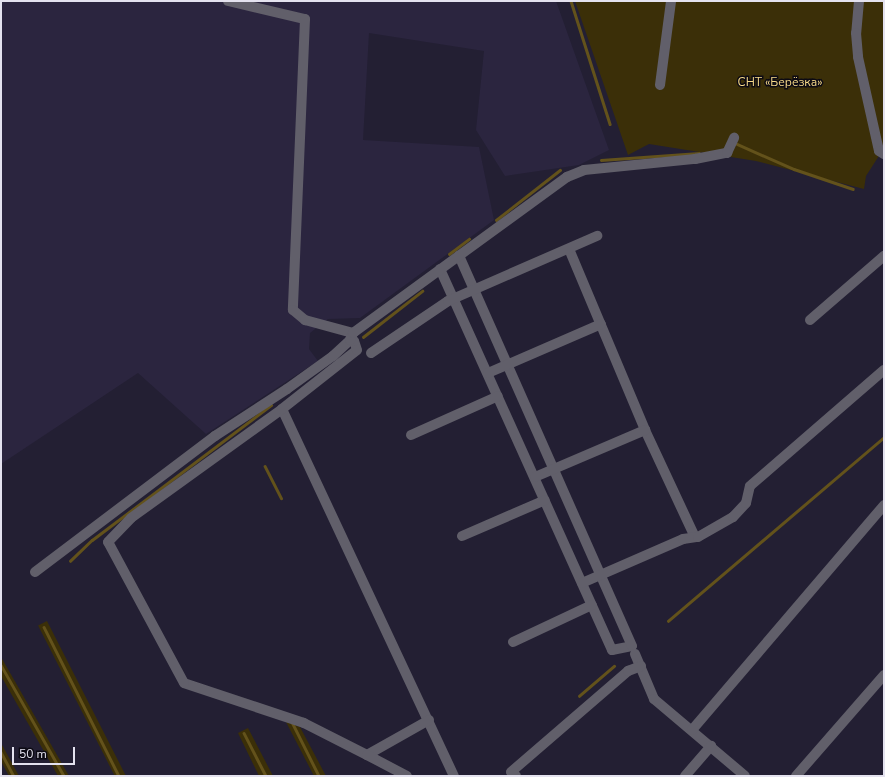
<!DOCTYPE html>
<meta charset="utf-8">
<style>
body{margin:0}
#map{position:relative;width:885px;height:777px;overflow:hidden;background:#231f33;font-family:"Nunito Sans",sans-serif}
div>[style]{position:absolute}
.built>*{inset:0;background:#2b253f}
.green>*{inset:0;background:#3b2f08;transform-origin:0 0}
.stream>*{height:2.5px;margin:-1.25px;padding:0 1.25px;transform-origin:1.25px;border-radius:1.25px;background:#63521b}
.minor>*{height:10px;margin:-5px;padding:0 5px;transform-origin:5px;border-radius:5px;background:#615f6a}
span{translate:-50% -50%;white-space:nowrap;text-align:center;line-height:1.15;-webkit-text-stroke:3px #0c0a13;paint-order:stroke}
.park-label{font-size:12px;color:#f7da89}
.frame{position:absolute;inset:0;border:2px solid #e4e2ef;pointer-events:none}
.scale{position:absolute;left:12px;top:747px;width:63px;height:18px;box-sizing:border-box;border:2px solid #e4e2ef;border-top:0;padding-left:5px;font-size:12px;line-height:14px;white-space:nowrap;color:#e4e2ef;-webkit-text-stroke:3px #0c0a13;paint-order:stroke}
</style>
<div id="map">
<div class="built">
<i style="clip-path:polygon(1px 1px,556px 1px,609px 150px,579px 165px,505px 176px,476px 130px,484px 51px,369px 33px,363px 140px,479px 147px,494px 220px,360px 318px,328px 319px,310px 333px,309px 349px,318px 361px,206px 434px,138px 373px,1px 464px)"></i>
</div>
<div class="green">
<i style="clip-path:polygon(575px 1px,884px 1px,884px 148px,866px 176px,864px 189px,756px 161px,649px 144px,628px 155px)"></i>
<i style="left:47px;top:621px;width:174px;height:10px;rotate:63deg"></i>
<i style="clip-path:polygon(1px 657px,69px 776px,58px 776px,1px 676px)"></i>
<i style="clip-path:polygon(286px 722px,300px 727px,326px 776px,314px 776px)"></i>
<i style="clip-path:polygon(248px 728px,273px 776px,259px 776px,238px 733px)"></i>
<i style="clip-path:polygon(1px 743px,19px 776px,9px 776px,1px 761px)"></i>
</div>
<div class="stream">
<i style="left:571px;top:1px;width:129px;rotate:72.4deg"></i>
<i style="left:737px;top:144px;width:62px;rotate:23.7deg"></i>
<i style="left:794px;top:169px;width:62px;rotate:18.7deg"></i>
<i style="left:601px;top:160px;width:98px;rotate:-4.1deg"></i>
<i style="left:496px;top:220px;width:81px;rotate:-38deg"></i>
<i style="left:449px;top:254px;width:25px;rotate:-37deg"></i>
<i style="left:363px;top:337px;width:75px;rotate:-37.9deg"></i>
<i style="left:265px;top:466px;width:36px;rotate:63deg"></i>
<i style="left:70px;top:561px;width:30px;rotate:-44deg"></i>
<i style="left:92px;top:540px;width:224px;rotate:-37deg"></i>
<i style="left:668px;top:621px;width:284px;rotate:-40.4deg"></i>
<i style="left:44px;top:627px;width:167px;rotate:63.3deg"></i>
<i style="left:1px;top:665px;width:128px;rotate:60.4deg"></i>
<i style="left:579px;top:696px;width:46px;rotate:-40.6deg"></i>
<i style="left:292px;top:722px;width:60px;rotate:63.4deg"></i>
<i style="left:244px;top:733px;width:48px;rotate:62.9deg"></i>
<i style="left:1px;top:752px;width:27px;rotate:62deg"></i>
</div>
<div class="minor">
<i style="left:228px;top:1px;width:79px;rotate:13.2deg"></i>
<i style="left:305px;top:19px;width:291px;rotate:92.4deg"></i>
<i style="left:293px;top:310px;width:16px;rotate:40deg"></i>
<i style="left:305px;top:320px;width:50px;rotate:15.2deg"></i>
<i style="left:859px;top:1px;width:32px;rotate:95deg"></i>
<i style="left:856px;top:33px;width:24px;rotate:85deg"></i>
<i style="left:858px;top:57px;width:96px;rotate:77.4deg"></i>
<i style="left:879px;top:151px;width:6px;rotate:31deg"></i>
<i style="left:660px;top:85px;width:85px;rotate:-82.5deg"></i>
<i style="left:569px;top:249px;width:196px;rotate:67.2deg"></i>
<i style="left:645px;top:430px;width:118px;rotate:65deg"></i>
<i style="left:440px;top:269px;width:418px;rotate:65.7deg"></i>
<i style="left:612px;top:650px;width:20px;rotate:-11deg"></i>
<i style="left:632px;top:646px;width:427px;rotate:-113.9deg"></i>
<i style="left:810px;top:320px;width:98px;rotate:-40.9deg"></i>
<i style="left:371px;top:353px;width:93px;rotate:-34deg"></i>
<i style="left:448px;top:301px;width:163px;rotate:-23.6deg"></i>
<i style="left:488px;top:373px;width:123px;rotate:-23.4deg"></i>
<i style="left:282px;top:409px;width:405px;rotate:64.9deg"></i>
<i style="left:411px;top:435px;width:95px;rotate:-24.1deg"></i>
<i style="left:535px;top:477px;width:120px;rotate:-23.1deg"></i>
<i style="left:462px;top:536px;width:90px;rotate:-23.4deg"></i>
<i style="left:35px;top:572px;width:226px;rotate:-37.1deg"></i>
<i style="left:215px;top:436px;width:86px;rotate:-33.1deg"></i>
<i style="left:287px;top:389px;width:57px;rotate:-35.7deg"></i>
<i style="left:333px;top:356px;width:23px;rotate:-43deg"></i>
<i style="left:582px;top:583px;width:110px;rotate:-23.5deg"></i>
<i style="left:683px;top:539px;width:15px;rotate:-8deg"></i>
<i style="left:698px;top:537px;width:40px;rotate:-29.7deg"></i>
<i style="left:733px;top:517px;width:19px;rotate:-47deg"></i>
<i style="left:746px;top:503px;width:17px;rotate:-77deg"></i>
<i style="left:750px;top:486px;width:177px;rotate:-40.9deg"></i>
<i style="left:513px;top:642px;width:87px;rotate:-25.1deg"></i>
<i style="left:635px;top:654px;width:49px;rotate:67.1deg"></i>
<i style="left:654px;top:699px;width:119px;rotate:40.2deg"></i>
<i style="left:429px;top:720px;width:71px;rotate:150.6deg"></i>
<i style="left:367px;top:755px;width:71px;rotate:-153.1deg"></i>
<i style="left:304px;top:723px;width:126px;rotate:-161.6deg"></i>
<i style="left:184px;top:683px;width:160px;rotate:-118.3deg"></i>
<i style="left:108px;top:542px;width:33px;rotate:-46deg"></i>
<i style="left:131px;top:518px;width:186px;rotate:-35.8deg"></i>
<i style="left:282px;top:409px;width:95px;rotate:-38.2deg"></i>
<i style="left:357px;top:350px;width:9px;rotate:-108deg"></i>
<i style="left:354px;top:341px;width:4px;rotate:-166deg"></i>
<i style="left:350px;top:340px;width:8px;rotate:-67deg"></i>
<i style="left:353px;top:333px;width:265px;rotate:-36.1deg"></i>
<i style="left:567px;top:177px;width:18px;rotate:-22deg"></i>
<i style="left:584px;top:170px;width:112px;rotate:-5.7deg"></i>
<i style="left:695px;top:159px;width:33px;rotate:-11deg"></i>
<i style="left:727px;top:153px;width:17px;rotate:-65deg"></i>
<i style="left:692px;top:730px;width:296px;rotate:-49.5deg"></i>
<i style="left:367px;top:755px;width:45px;rotate:27.7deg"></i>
<i style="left:516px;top:776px;width:6px;rotate:-141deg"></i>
<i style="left:511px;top:772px;width:155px;rotate:-40.8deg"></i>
<i style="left:628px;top:671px;width:14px;rotate:-21deg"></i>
<i style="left:685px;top:776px;width:40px;rotate:-49deg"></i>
<i style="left:796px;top:776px;width:134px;rotate:-48.9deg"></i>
</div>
<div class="park-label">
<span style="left:780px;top:83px">СНТ «Берёзка»</span>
</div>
<div class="frame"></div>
<div class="scale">50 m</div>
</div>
